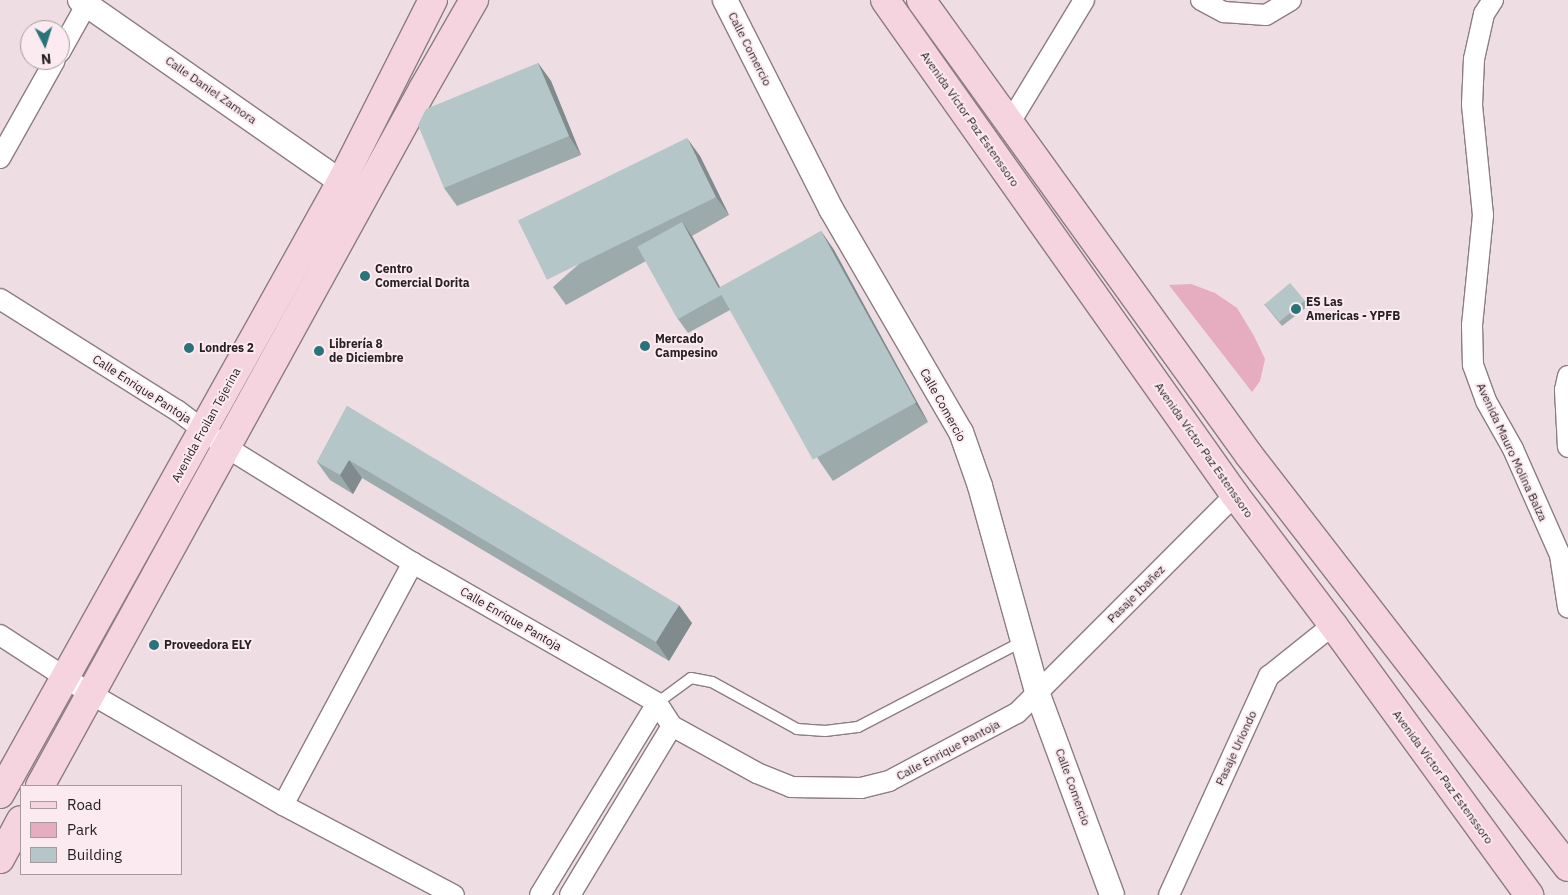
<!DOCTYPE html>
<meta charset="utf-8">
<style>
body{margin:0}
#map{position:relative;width:1568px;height:895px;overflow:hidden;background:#eedde2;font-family:"IBM Plex Sans",sans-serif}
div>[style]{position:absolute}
.green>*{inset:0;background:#e6acbf}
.roads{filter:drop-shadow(1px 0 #8c7d81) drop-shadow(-1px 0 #8c7d81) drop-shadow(0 1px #8c7d81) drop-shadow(0 -1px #8c7d81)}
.service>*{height:10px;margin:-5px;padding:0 5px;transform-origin:5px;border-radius:5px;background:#fff}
.minor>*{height:20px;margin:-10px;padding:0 10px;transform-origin:10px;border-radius:10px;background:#fff}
.tertiary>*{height:24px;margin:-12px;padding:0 12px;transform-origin:12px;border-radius:12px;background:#fff}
.primary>*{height:28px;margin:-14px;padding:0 14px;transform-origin:14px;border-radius:14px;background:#f5d4df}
.wall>*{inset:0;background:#9caaac}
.shaded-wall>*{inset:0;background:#7f8b8c}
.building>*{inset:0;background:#b5c6c8;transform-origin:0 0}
.dots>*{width:14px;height:14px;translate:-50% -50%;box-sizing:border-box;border:2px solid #fbeaef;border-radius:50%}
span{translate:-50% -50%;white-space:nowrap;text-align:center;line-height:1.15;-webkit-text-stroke:4px #fbeaef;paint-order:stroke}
.street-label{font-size:12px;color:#272123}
.poi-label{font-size:12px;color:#272123;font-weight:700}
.left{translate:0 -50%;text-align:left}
.legend{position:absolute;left:20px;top:785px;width:162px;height:90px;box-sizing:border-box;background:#fbeaef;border:1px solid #a69a9d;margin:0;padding:6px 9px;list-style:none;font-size:15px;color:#272123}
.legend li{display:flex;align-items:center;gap:10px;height:25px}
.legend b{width:25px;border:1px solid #a69a9d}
.north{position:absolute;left:20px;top:20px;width:50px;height:50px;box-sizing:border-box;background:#fbeaef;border:1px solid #a69a9d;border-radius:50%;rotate:175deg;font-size:14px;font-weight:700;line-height:20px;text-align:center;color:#272123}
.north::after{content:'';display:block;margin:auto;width:18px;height:22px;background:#2a737b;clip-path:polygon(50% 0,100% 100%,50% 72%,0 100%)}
</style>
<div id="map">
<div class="green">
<i style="clip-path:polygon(1191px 284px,1215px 293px,1237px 308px,1254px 336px,1265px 359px,1260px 381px,1252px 392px,1169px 285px)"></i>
</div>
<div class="roads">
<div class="service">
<i style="left:657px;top:703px;width:42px;rotate:-36.3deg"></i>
<i style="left:691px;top:678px;width:21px;rotate:11deg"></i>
<i style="left:712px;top:682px;width:97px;rotate:28.9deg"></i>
<i style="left:797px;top:729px;width:28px;rotate:4deg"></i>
<i style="left:825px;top:731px;width:33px;rotate:-7deg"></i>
<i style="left:858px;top:727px;width:186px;rotate:-27.5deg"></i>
</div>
<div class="minor">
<i style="left:1201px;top:0;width:26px;rotate:28deg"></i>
<i style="left:1224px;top:12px;width:42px;rotate:4.1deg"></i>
<i style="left:1266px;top:15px;width:29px;rotate:-31deg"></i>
<i style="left:1493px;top:0;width:17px;rotate:123deg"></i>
<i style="left:1484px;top:14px;width:46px;rotate:102.5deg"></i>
<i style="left:1474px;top:59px;width:46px;rotate:92.5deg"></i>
<i style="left:1472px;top:105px;width:111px;rotate:84.3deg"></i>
<i style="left:1483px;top:215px;width:111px;rotate:95.7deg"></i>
<i style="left:1472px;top:325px;width:40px;rotate:88.6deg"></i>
<i style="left:1473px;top:365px;width:38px;rotate:70deg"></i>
<i style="left:1486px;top:401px;width:55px;rotate:60.6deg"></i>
<i style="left:1513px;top:449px;width:116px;rotate:66.1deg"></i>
<i style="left:1560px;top:555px;width:53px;rotate:81.3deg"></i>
<i style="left:60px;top:52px;width:60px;rotate:-60.9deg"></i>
<i style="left:1009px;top:124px;width:145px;rotate:-58.8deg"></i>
<i style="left:0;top:158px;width:112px;rotate:-60.7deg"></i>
<i style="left:0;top:299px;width:210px;rotate:32.2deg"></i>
<i style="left:178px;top:411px;width:60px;rotate:36.9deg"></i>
<i style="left:226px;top:447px;width:220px;rotate:31.8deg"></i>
<i style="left:413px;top:563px;width:281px;rotate:29.8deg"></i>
<i style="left:657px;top:703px;width:27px;rotate:57deg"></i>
<i style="left:672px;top:726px;width:97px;rotate:28.9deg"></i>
<i style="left:757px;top:773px;width:37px;rotate:22deg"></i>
<i style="left:791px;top:787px;width:70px;rotate:0.8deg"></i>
<i style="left:861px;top:788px;width:29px;rotate:-14deg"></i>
<i style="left:889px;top:781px;width:145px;rotate:-28deg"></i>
<i style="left:1017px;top:713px;width:308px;rotate:-45deg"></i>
<i style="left:1568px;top:376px;width:14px;rotate:102deg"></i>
<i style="left:1565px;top:390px;width:57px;rotate:87deg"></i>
<i style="left:0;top:635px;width:108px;rotate:33deg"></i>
<i style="left:91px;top:694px;width:222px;rotate:30deg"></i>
<i style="left:283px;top:805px;width:193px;rotate:27.8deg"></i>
<i style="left:283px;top:805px;width:275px;rotate:-61.8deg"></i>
<i style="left:540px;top:895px;width:225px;rotate:-58.6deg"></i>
<i style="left:570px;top:895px;width:197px;rotate:-58.9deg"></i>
<i style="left:1169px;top:895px;width:241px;rotate:-65.5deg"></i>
<i style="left:1269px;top:676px;width:82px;rotate:-38.6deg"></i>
</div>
<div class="tertiary">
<i style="left:80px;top:0;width:318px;rotate:34.9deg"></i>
<i style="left:725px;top:0;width:234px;rotate:63.1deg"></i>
<i style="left:831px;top:209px;width:258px;rotate:59.8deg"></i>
<i style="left:961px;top:432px;width:57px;rotate:70.6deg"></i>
<i style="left:980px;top:486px;width:214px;rotate:74.5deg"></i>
<i style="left:1037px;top:692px;width:216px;rotate:69.7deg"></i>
</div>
<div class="primary">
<i style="left:885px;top:0;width:606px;rotate:54.74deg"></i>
<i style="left:1235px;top:495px;width:163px;rotate:53deg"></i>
<i style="left:1333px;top:625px;width:334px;rotate:54deg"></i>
<i style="left:921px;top:0;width:561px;rotate:54.21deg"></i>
<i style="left:1249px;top:455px;width:521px;rotate:52.25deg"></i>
<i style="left:40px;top:786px;width:795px;rotate:-61.21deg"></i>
<i style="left:423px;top:89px;width:103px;rotate:-60.2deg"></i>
<i style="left:0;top:794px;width:701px;rotate:-60.87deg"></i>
<i style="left:341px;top:182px;width:204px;rotate:-63.2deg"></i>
<i style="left:0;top:859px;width:44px;rotate:-61.7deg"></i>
</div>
</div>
<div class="wall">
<i style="clip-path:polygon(538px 63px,551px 81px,581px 155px,457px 206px,444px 188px)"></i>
<i style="clip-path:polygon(700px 156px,729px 215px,692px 236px,721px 290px,821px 231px,834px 250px,928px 422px,833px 481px,820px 462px,730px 310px,688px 333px,678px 319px,646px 261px,566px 305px,553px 287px)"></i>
<i style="clip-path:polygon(1305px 301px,1308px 306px,1282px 326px,1264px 304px)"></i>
<i style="clip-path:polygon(347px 406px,692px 623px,669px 661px,362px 478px,353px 494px,330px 480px,317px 462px)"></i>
</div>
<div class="shaded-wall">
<i style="clip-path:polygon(538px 63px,551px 81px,581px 155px,569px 136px)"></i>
<i style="clip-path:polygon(687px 138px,700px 156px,729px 215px,716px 197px)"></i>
<i style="clip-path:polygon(682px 222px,692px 236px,732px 309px,722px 295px)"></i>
<i style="clip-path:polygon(821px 231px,834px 250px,928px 422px,915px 403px)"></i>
<i style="clip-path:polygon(349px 460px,362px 478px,353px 494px,340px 475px)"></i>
<i style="clip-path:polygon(679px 605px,692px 623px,669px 661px,656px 642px)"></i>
</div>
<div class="building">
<i style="clip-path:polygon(538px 63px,569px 136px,444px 188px,418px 125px,426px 109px)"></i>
<i style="left:687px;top:138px;width:66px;height:188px;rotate:64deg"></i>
<i style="left:682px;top:222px;width:83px;height:51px;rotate:61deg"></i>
<i style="left:821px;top:231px;width:196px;height:118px;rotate:61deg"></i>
<i style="left:1290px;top:283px;width:23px;height:33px;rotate:50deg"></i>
<i style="clip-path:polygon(347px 406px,679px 605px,656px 642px,349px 460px,340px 475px,317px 462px)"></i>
</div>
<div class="dots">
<i style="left:365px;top:276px;background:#2a737b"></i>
<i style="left:1296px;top:309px;background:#2a737b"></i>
<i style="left:645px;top:346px;background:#2a737b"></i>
<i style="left:189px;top:348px;background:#2a737b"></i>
<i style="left:319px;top:351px;background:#2a737b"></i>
<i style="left:154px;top:645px;background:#2a737b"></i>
</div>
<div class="street-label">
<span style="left:750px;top:49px;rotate:63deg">Calle Comercio</span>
<span style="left:211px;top:90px;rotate:35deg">Calle Daniel Zamora</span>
<span style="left:970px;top:119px;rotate:55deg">Avenida Víctor Paz Estenssoro</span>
<span style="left:142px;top:389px;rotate:33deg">Calle Enrique Pantoja</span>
<span style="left:943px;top:405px;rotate:61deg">Calle Comercio</span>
<span style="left:206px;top:425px;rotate:-61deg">Avenida Froilan Tejerina</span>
<span style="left:1204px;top:450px;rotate:55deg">Avenida Víctor Paz Estenssoro</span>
<span style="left:1512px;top:452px;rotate:65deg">Avenida Mauro Molina Balza</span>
<span style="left:1136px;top:594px;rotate:-45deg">Pasaje Ibañez</span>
<span style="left:511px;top:619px;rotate:30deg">Calle Enrique Pantoja</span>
<span style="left:1236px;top:748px;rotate:-65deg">Pasaje Uriondo</span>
<span style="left:948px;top:750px;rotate:-28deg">Calle Enrique Pantoja</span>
<span style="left:1443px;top:777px;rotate:54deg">Avenida Víctor Paz Estenssoro</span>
<span style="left:1073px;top:787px;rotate:70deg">Calle Comercio</span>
</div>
<div class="poi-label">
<span class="left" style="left:375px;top:276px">Centro<br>Comercial Dorita</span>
<span class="left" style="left:1306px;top:309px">ES Las<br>Americas - YPFB</span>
<span class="left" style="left:655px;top:346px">Mercado<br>Campesino</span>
<span class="left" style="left:329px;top:351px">Librería 8<br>de Diciembre</span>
<span class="left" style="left:199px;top:348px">Londres 2</span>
<span class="left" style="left:164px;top:645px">Proveedora ELY</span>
</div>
<ul class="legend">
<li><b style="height:6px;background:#f5d4df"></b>Road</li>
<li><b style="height:14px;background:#e6acbf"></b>Park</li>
<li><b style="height:14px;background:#b5c6c8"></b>Building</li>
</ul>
<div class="north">N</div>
</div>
